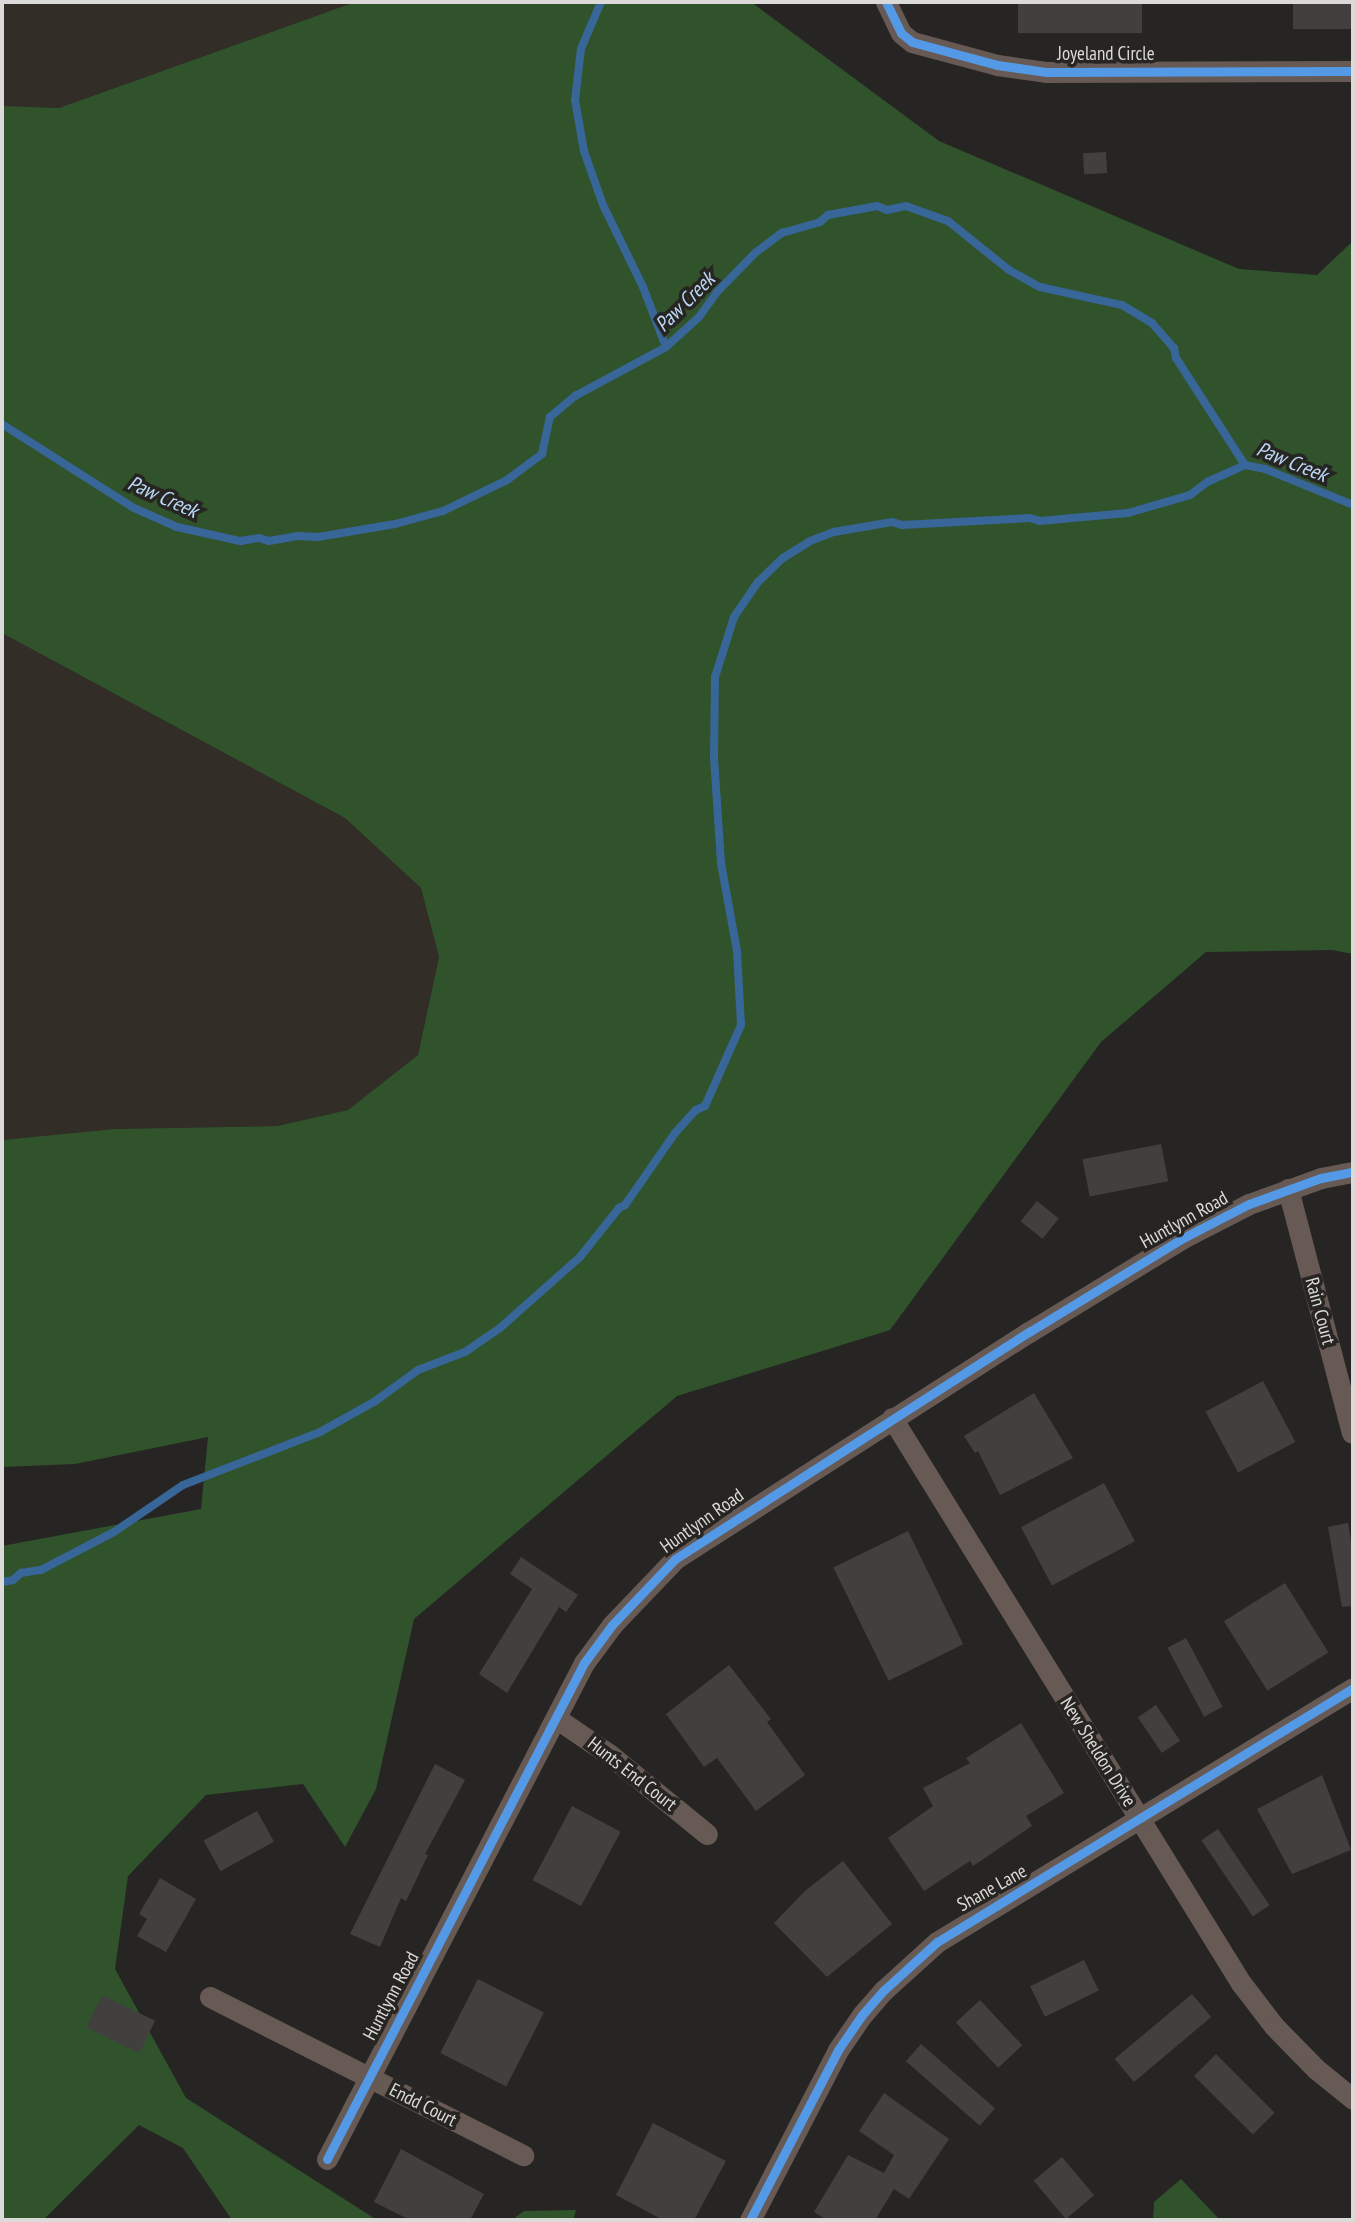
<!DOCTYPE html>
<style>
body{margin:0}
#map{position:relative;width:1355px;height:2222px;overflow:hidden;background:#262523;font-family:"PT Sans Narrow",sans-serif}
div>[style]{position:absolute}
.built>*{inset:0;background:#322d26}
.green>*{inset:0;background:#30532c}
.stream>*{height:8px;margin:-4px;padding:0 4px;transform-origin:4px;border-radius:4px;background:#386699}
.building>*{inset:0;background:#41403f;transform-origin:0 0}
.minor>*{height:21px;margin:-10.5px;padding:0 10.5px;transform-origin:10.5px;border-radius:10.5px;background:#675954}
.cycleway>*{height:9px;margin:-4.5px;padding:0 4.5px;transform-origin:4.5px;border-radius:4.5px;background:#5399e6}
span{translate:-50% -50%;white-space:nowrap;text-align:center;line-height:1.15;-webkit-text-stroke:7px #272522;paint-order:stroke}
.street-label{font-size:19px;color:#dcdad8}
.water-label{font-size:21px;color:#bcd8f8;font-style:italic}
.frame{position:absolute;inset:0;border:4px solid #dcdad8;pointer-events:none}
</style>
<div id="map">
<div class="built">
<i style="clip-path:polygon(2px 2px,355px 2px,59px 108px,2px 106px)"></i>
<i style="clip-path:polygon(2px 633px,345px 818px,421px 888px,439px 957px,418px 1055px,348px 1110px,277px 1126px,115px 1129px,2px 1140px)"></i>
</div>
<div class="green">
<i style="clip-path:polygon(355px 2px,751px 2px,939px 141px,1239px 269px,1317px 275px,1353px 241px,1353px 954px,1332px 950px,1206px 952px,1101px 1042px,890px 1330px,677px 1396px,414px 1619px,376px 1789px,345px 1847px,303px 1784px,206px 1795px,128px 1876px,115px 1969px,186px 2098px,377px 2220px,232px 2220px,183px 2148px,139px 2125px,43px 2220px,2px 2220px,2px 1546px,201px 1509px,208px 1437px,75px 1464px,2px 1467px,2px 1140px,115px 1129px,277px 1126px,348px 1110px,418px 1055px,439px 957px,421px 888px,345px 818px,2px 633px,2px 106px,59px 108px)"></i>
<i style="clip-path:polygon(1181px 2179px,1220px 2220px,1153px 2220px,1154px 2202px)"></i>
<i style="clip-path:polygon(576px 2210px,573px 2220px,512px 2220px,524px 2211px)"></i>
</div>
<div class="stream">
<i style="left:601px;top:2px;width:51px;rotate:113.1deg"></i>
<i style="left:581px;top:49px;width:51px;rotate:96.7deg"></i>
<i style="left:575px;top:100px;width:52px;rotate:80deg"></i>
<i style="left:584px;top:151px;width:57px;rotate:70.6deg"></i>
<i style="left:603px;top:205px;width:91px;rotate:64deg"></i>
<i style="left:643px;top:287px;width:64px;rotate:69deg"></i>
<i style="left:2px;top:424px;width:156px;rotate:32.5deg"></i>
<i style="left:134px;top:508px;width:47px;rotate:23.8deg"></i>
<i style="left:177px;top:527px;width:65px;rotate:12.5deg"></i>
<i style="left:240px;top:541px;width:19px;rotate:-9deg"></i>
<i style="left:259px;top:538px;width:10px;rotate:17deg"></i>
<i style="left:269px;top:541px;width:29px;rotate:-10deg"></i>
<i style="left:298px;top:536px;width:20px;rotate:3deg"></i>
<i style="left:318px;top:537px;width:78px;rotate:-9.6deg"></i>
<i style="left:395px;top:524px;width:50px;rotate:-15.2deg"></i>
<i style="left:443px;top:511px;width:71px;rotate:-25.8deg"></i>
<i style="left:507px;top:480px;width:44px;rotate:-36.6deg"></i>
<i style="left:542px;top:454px;width:38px;rotate:-78deg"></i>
<i style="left:550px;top:417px;width:33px;rotate:-40deg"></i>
<i style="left:575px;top:396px;width:103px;rotate:-28.3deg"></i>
<i style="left:666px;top:347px;width:45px;rotate:-42.3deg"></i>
<i style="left:699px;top:317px;width:31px;rotate:-54deg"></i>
<i style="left:717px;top:292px;width:54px;rotate:-45.7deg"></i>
<i style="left:755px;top:253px;width:34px;rotate:-37deg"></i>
<i style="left:782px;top:233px;width:40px;rotate:-16deg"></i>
<i style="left:820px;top:222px;width:11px;rotate:-41deg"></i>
<i style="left:828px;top:215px;width:50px;rotate:-10.4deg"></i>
<i style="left:877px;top:206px;width:11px;rotate:22deg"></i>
<i style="left:887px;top:210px;width:19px;rotate:-12deg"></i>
<i style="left:906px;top:206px;width:45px;rotate:19.7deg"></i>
<i style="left:948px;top:221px;width:78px;rotate:38.8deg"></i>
<i style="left:1009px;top:270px;width:35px;rotate:29deg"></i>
<i style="left:1040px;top:287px;width:84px;rotate:12.4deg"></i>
<i style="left:1122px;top:305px;width:35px;rotate:31deg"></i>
<i style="left:1152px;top:323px;width:33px;rotate:49deg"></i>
<i style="left:1174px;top:348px;width:10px;rotate:79deg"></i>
<i style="left:1176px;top:358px;width:127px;rotate:57.2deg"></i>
<i style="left:1245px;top:465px;width:20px;rotate:11deg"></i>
<i style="left:1265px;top:469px;width:95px;rotate:22.2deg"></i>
<i style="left:2px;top:1582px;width:11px;rotate:-10deg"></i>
<i style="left:13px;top:1580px;width:11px;rotate:-41deg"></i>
<i style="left:21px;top:1573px;width:20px;rotate:-9deg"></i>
<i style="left:41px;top:1570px;width:82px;rotate:-27.5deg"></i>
<i style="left:114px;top:1532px;width:83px;rotate:-34.3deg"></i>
<i style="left:183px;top:1485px;width:147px;rotate:-21.1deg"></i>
<i style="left:320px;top:1432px;width:62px;rotate:-29.1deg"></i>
<i style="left:374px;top:1402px;width:54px;rotate:-36deg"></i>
<i style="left:418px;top:1370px;width:50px;rotate:-21deg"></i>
<i style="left:465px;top:1352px;width:42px;rotate:-34.4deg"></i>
<i style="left:500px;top:1328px;width:107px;rotate:-41.6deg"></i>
<i style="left:580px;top:1257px;width:63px;rotate:-51.5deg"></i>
<i style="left:619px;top:1208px;width:7px;rotate:-27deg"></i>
<i style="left:625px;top:1205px;width:88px;rotate:-55.2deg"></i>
<i style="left:675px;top:1133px;width:31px;rotate:-48deg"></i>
<i style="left:696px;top:1110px;width:10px;rotate:-24deg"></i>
<i style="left:705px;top:1106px;width:89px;rotate:-66deg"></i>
<i style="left:741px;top:1025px;width:74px;rotate:-93.1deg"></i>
<i style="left:737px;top:951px;width:89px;rotate:-100.3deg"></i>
<i style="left:721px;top:863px;width:106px;rotate:-93.8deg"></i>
<i style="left:714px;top:757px;width:80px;rotate:-89.3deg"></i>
<i style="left:715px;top:677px;width:63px;rotate:-72.4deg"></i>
<i style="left:734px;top:617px;width:42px;rotate:-55.6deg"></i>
<i style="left:758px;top:582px;width:35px;rotate:-44deg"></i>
<i style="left:783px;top:558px;width:32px;rotate:-32deg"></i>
<i style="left:810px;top:541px;width:26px;rotate:-21deg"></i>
<i style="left:834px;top:532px;width:59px;rotate:-9.8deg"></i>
<i style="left:892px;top:522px;width:10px;rotate:17deg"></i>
<i style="left:902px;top:525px;width:128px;rotate:-3.1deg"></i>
<i style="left:1030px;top:518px;width:10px;rotate:17deg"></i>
<i style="left:1040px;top:521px;width:88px;rotate:-5.2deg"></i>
<i style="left:1128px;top:513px;width:65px;rotate:-16.2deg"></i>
<i style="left:1190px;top:495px;width:21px;rotate:-37deg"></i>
<i style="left:1207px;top:482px;width:42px;rotate:-24.1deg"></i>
</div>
<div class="building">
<i style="left:1018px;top:2px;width:124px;height:31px"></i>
<i style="left:1293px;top:2px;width:60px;height:27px"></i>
<i style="left:1106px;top:152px;width:21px;height:23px;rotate:87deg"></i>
<i style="left:1161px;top:1144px;width:38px;height:80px;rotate:79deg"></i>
<i style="left:1037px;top:1201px;width:28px;height:26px;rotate:39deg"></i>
<i style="left:1263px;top:1381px;width:69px;height:65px;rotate:62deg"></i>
<i style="clip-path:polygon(1034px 1393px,1073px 1458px,1000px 1495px,978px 1451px,975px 1453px,964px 1436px)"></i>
<i style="left:1104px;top:1483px;width:66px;height:94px;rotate:62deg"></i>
<i style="clip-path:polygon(1348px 1523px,1353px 1553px,1353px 1606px,1342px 1607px,1328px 1527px)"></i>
<i style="left:908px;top:1531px;width:126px;height:83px;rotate:64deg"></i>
<i style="clip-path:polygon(521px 1557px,578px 1595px,566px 1612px,559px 1607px,507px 1693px,479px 1674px,532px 1589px,510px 1574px)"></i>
<i style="left:1285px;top:1583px;width:82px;height:72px;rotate:58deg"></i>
<i style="left:1186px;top:1638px;width:78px;height:21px;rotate:62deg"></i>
<i style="clip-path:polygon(729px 1665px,771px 1719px,767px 1722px,805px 1775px,756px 1811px,717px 1758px,704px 1767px,666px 1714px)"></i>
<i style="left:1156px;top:1705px;width:43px;height:22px;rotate:56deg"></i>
<i style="clip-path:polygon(1021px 1723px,1064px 1793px,1026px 1816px,1032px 1826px,973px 1866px,970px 1861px,924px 1891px,888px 1838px,933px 1806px,923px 1788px,970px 1763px,966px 1758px)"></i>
<i style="clip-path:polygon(435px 1764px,465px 1780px,425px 1854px,428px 1855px,406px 1901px,401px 1898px,380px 1947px,350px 1934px)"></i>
<i style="clip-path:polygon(1322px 1775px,1351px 1850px,1292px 1874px,1257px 1809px)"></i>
<i style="left:572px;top:1806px;width:55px;height:84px;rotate:28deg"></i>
<i style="left:257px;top:1811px;width:35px;height:61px;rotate:61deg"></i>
<i style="left:1218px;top:1829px;width:92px;height:20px;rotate:56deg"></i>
<i style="clip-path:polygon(843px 1861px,892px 1924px,827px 1977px,774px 1923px,805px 1891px)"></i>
<i style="clip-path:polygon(160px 1878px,196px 1899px,166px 1952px,137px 1936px,147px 1919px,139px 1914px)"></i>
<i style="left:1084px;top:1960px;width:34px;height:60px;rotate:64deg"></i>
<i style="left:478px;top:1979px;width:74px;height:83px;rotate:27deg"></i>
<i style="left:1192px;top:1994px;width:30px;height:101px;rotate:50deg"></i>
<i style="left:102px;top:1995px;width:59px;height:36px;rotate:26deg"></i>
<i style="left:980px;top:2000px;width:62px;height:33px;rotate:47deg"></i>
<i style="left:921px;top:2044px;width:98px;height:23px;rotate:41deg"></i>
<i style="left:1216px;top:2054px;width:83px;height:31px;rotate:45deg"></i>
<i style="clip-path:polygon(884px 2093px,949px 2139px,909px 2199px,894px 2189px,875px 2220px,827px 2220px,814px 2212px,848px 2155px,884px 2173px,894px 2155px,859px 2131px)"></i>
<i style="clip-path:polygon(653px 2123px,726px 2161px,694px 2220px,663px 2220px,616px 2195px)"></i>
<i style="clip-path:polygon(401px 2149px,484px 2194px,470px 2220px,410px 2220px,374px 2202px)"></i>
<i style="left:1062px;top:2157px;width:50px;height:37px;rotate:50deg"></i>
</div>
<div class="minor">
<i style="left:886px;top:2px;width:34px;rotate:64deg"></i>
<i style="left:901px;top:33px;width:14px;rotate:39deg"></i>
<i style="left:912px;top:42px;width:88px;rotate:15.1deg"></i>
<i style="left:997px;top:65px;width:49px;rotate:8.1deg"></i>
<i style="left:1046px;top:72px;width:307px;rotate:-0.2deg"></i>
<i style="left:1288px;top:1189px;width:252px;rotate:75.3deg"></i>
<i style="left:892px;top:1418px;width:664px;rotate:58.3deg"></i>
<i style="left:1241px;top:1983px;width:54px;rotate:52.5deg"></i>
<i style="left:1274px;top:2026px;width:60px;rotate:45.7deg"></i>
<i style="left:1316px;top:2069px;width:48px;rotate:39deg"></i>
<i style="left:556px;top:1718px;width:65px;rotate:34.4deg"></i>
<i style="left:610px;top:1755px;width:125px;rotate:39.2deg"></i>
<i style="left:210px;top:1997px;width:351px;rotate:26.8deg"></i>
<i style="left:327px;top:2159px;width:559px;rotate:-62.61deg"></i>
<i style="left:584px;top:1663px;width:47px;rotate:-53.6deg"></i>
<i style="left:612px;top:1625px;width:91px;rotate:-46.3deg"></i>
<i style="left:675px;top:1559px;width:421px;rotate:-32.7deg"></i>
<i style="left:1029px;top:1332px;width:180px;rotate:-31.4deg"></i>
<i style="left:1183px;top:1238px;width:74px;rotate:-27.3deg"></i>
<i style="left:1249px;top:1204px;width:77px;rotate:-19.9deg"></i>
<i style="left:1321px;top:1178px;width:33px;rotate:-11deg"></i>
<i style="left:750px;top:2220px;width:191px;rotate:-62.6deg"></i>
<i style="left:838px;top:2050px;width:42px;rotate:-55.6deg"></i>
<i style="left:862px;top:2015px;width:33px;rotate:-49deg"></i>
<i style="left:884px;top:1990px;width:72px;rotate:-42.2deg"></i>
<i style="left:937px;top:1942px;width:487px;rotate:-31.4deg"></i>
</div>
<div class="cycleway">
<i style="left:886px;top:2px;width:34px;rotate:64deg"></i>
<i style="left:901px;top:33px;width:14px;rotate:39deg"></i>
<i style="left:912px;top:42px;width:88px;rotate:15.1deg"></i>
<i style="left:997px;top:65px;width:49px;rotate:8.1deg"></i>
<i style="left:1046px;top:72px;width:307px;rotate:-0.2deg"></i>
<i style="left:327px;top:2159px;width:559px;rotate:-62.61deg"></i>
<i style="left:584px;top:1663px;width:47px;rotate:-53.6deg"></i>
<i style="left:612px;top:1625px;width:91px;rotate:-46.3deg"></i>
<i style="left:675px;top:1559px;width:421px;rotate:-32.7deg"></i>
<i style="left:1029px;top:1332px;width:180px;rotate:-31.4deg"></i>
<i style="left:1183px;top:1238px;width:74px;rotate:-27.3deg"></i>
<i style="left:1249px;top:1204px;width:77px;rotate:-19.9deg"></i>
<i style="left:1321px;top:1178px;width:33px;rotate:-11deg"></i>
<i style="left:750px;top:2220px;width:191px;rotate:-62.6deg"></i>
<i style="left:838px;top:2050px;width:42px;rotate:-55.6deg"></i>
<i style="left:862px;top:2015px;width:33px;rotate:-49deg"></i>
<i style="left:884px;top:1990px;width:72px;rotate:-42.2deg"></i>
<i style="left:937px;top:1942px;width:487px;rotate:-31.4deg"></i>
</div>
<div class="street-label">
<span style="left:1106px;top:54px">Joyeland Circle</span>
<span style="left:1184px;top:1220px;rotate:-29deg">Huntlynn Road</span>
<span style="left:1320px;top:1311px;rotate:75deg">Rain Court</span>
<span style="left:702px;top:1521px;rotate:-35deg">Huntlynn Road</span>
<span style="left:1098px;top:1752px;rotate:58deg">New Sheldon Drive</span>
<span style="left:632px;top:1774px;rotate:38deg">Hunts End Court</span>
<span style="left:992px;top:1888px;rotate:-29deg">Shane Lane</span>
<span style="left:391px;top:1996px;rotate:-62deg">Huntlynn Road</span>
<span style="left:423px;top:2105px;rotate:27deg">Endd Court</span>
</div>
<div class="water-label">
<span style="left:685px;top:302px;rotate:-45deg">Paw Creek</span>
<span style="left:1292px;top:462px;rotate:22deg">Paw Creek</span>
<span style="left:163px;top:497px;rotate:24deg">Paw Creek</span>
</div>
<div class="frame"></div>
</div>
